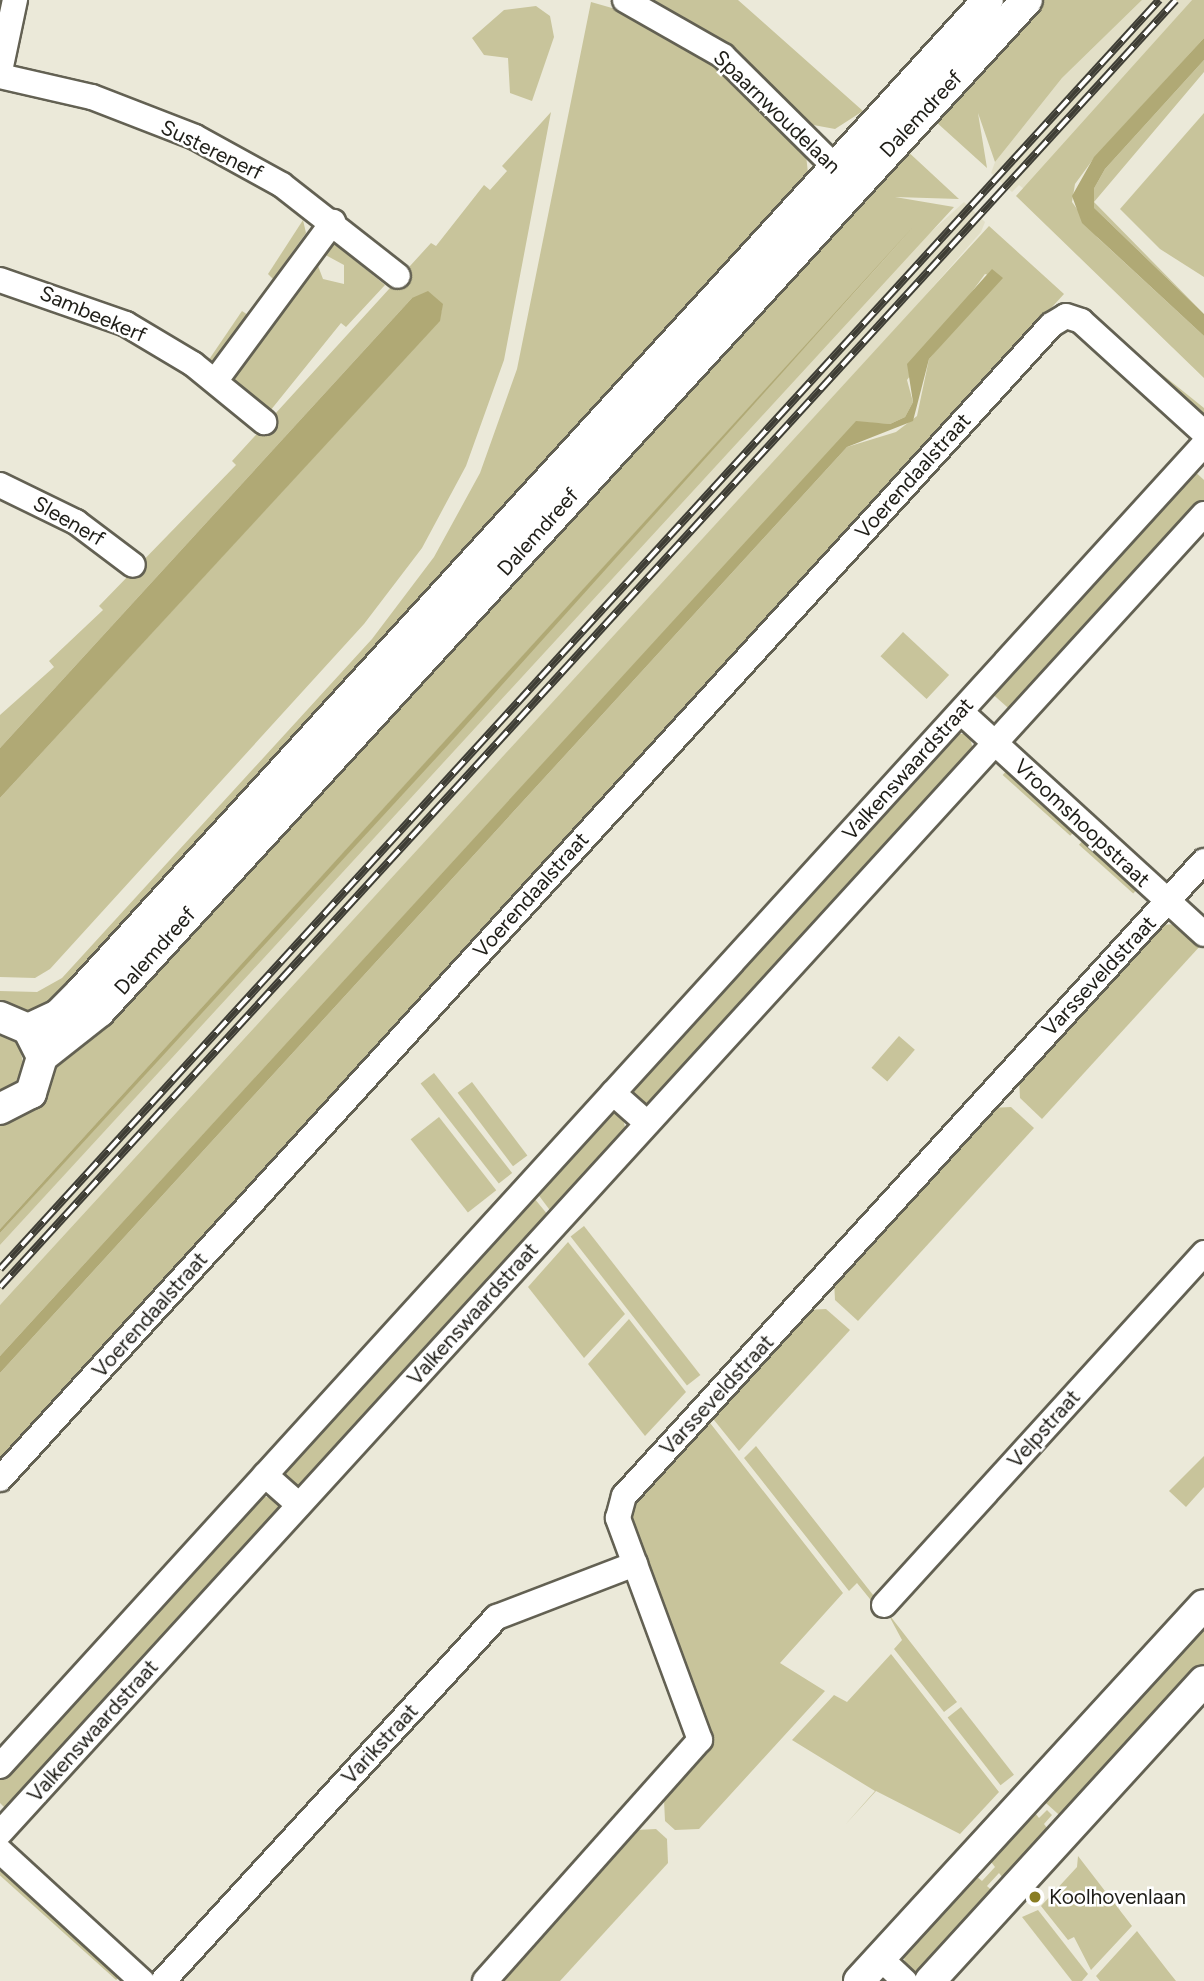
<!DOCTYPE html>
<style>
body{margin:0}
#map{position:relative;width:1204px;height:1981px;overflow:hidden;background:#ebe9d9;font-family:Figtree,sans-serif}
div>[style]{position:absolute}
.built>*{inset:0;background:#e2dfc7}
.green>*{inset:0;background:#c8c49b;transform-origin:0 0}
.water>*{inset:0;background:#b0a975}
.stream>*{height:7px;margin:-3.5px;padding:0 3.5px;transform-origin:3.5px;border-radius:3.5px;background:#b0a975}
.roads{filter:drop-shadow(2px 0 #636153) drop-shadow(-2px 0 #636153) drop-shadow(0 2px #636153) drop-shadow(0 -2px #636153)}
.minor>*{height:24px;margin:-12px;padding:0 12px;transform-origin:12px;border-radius:12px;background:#fff}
.tertiary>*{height:30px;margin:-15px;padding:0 15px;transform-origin:15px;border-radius:15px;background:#fff}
.rail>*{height:8px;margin-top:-4px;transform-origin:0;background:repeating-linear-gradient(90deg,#fff 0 16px,#3f3e36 0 32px);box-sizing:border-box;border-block:2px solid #3f3e36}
.dots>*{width:19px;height:19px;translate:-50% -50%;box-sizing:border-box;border:4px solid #fff;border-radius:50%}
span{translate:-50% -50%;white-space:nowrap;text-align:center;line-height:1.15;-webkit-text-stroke:5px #fff;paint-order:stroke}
.street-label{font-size:21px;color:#1e1d17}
.poi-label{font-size:21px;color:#1e1d17}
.left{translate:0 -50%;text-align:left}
</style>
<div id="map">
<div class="built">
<i style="clip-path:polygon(1142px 0,1192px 0,1024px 189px,1019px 185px,1012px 192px,991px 173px,995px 162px,1062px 78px)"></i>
<i style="clip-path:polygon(964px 202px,985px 222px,981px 232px,918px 304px,0 1305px,0 1245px,898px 262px)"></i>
</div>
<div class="green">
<i style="clip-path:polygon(652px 0,738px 0,863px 111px,835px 129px,808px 124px,706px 32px)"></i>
<i style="clip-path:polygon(1032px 0,1142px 0,1062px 78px,995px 162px,978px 113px,987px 168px,935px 121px)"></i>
<i style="clip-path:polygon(1192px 0,1204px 0,1204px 38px,1094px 158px,1075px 184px,1072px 202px,1098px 238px,1204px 336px,1204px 378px,1016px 196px)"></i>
<i style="clip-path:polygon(591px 2px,619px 10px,708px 61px,806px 155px,809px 182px,68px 996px,31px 1014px,0 1006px,0 991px,37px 992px,62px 978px,372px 639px,434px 557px,480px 473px,517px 369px)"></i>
<i style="clip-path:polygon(536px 6px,550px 16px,554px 37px,532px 101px,510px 93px,508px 58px,484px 55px,472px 38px,504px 10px)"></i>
<i style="clip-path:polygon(1204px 60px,1204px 72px,1094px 202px,1204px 314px,1087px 201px,1105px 169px)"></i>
<i style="clip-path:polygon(551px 112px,504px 360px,466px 466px,422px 548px,364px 624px,50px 969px,35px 978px,0 977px,0 798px,439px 321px,442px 308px,412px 298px,0 748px,0 715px,54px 667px,49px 661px,103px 610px,99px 606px,236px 465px,232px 461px,431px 243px,436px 246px,484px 185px,490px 190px,507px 171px,502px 166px)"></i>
<i style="clip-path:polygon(1204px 113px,1204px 277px,1160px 249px,1120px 209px)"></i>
<i style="clip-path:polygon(904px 148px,959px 199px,895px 197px,954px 207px,0 1245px,0 1233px,913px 228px,0 1229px,0 1116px)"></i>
<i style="clip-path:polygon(303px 220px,306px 233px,273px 279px,268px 274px)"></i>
<i style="clip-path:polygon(989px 226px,1064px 294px,0 1459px,0 1373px,847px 447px,896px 432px,917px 416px,929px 359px,998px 278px,985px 274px,907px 380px,913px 402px,905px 417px,890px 424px,856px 422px,0 1356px,0 1305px)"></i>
<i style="clip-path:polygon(329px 239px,385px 285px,346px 327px,341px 323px,270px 411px,228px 375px,315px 258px,323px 279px,344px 284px,344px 265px,320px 252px)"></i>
<i style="clip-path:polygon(242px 311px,248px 315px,217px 359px,208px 361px)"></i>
<i style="clip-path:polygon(1092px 318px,1204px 408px,1204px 421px)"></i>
<i style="clip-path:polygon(1192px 469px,1204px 480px,1204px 507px,1015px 714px,989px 691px)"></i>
<i style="left:903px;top:632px;width:63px;height:33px;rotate:43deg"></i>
<i style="clip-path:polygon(950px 734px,969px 734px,975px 757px,656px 1106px,637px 1107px,631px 1083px)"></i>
<i style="left:1008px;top:769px;width:91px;height:8px;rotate:42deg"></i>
<i style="left:1085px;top:838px;width:73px;height:9px;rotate:42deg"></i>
<i style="clip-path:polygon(1178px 924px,1201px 945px,1042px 1119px,1020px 1098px,1019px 1077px,1158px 925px)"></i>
<i style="clip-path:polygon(0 1032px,19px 1045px,24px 1066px,14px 1085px,0 1092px)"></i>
<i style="left:899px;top:1036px;width:21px;height:42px;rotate:41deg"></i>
<i style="left:434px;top:1073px;width:127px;height:17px;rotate:52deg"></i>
<i style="left:472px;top:1082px;width:92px;height:18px;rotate:53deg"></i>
<i style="clip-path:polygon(1011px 1107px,1034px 1128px,858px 1321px,835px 1300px,834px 1280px,991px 1108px)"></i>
<i style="clip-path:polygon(622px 1113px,627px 1137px,555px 1217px,534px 1189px,602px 1115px)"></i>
<i style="left:439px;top:1117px;width:93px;height:36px;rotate:52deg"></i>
<i style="clip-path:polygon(530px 1193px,552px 1220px,308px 1487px,289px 1488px,283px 1464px)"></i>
<i style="left:584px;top:1226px;width:189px;height:17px;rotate:52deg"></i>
<i style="clip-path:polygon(568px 1242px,625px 1314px,584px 1358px,528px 1287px)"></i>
<i style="clip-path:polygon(826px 1309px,850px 1330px,739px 1451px,710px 1415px,806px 1310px)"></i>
<i style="clip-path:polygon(629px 1319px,686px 1392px,645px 1436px,588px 1364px)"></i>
<i style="clip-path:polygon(707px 1419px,843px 1593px,780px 1663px,825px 1691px,699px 1829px,675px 1830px,665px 1821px,664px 1800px,706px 1751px,627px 1512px)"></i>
<i style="clip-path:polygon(756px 1446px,877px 1600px,874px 1604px,857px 1583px,849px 1591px,744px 1458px)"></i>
<i style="clip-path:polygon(1204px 1456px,1204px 1487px,1186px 1507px,1169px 1491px)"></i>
<i style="clip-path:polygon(254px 1495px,278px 1499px,279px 1519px,10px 1813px,0 1803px,0 1773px)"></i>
<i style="clip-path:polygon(887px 1612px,957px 1702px,944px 1712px,894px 1649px,902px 1640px)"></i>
<i style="clip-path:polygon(1204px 1612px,1204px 1673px,1067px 1822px,1037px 1795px)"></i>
<i style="clip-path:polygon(891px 1654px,999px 1792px,960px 1834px,876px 1791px,845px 1825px,875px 1791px,792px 1740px,834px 1695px,847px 1702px)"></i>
<i style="left:961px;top:1707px;width:86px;height:17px;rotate:52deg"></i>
<i style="clip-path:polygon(1029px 1805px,1039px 1818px,1047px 1810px,1052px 1815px,1044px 1824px,1054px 1837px,1009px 1886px,999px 1873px,987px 1886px,999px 1897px,931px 1971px,907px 1972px,901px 1944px,969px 1870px,982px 1881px,995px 1867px,984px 1853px)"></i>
<i style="clip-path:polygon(656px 1829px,667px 1839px,668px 1863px,560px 1981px,499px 1981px,636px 1830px)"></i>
<i style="clip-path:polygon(1078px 1856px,1132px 1926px,1091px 1970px,1074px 1937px,1068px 1940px,1041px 1906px,1077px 1867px)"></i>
<i style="left:4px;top:1867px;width:159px;height:9px;rotate:42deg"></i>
<i style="clip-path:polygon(1038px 1910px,1088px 1974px,1082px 1981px,1072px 1981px,1022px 1917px)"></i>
<i style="clip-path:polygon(1137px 1931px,1168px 1971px,1176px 1981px,1100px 1981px,1096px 1976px)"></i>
</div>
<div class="water">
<i style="clip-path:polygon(1204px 38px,1204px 60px,1105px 169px,1087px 201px,1204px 314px,1204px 336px,1082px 223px,1072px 196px,1094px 157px)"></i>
<i style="clip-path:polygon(912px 228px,449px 744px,0 1233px,0 1229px)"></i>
<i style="clip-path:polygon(992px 269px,1003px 278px,929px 359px,913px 421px,847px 447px,0 1373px,0 1356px,856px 421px,890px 424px,905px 417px,913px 402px,907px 364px)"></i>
<i style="clip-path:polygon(428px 291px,443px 304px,440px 321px,0 798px,0 748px,412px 298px)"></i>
</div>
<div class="stream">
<i style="left:1090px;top:185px;width:30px;rotate:90deg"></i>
</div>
<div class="roads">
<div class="minor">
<i style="left:625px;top:0;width:113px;rotate:29.7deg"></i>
<i style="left:723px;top:56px;width:156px;rotate:44.7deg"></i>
<i style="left:0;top:71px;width:73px;rotate:-78.1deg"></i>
<i style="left:0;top:76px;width:94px;rotate:12.9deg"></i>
<i style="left:92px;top:97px;width:110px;rotate:21.2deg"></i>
<i style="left:195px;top:137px;width:99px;rotate:28.9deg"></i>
<i style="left:282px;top:185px;width:147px;rotate:38.1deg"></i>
<i style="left:0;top:280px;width:133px;rotate:19.2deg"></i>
<i style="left:126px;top:324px;width:78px;rotate:30.8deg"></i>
<i style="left:193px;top:364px;width:92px;rotate:39.2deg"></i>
<i style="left:216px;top:380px;width:197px;rotate:-53.5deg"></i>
<i style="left:0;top:485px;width:85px;rotate:26deg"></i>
<i style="left:76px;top:522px;width:71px;rotate:37deg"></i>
<i style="left:961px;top:712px;width:329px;rotate:42.4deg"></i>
<i style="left:613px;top:1093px;width:45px;rotate:41.4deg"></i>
<i style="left:265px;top:1475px;width:45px;rotate:41.4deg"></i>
<i style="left:0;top:1479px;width:1561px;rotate:-47.67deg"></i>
<i style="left:1051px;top:325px;width:17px;rotate:-31deg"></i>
<i style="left:1066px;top:316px;width:16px;rotate:18deg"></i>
<i style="left:1081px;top:321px;width:166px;rotate:42.3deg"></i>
<i style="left:884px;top:1605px;width:476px;rotate:-47.7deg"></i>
<i style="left:0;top:1766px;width:1788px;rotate:-47.67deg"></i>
<i style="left:0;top:1833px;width:1786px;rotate:-47.61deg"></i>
<i style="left:0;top:1851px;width:193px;rotate:42.5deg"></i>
<i style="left:880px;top:1958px;width:34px;rotate:43deg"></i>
<i style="left:163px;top:1981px;width:494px;rotate:-47.5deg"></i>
<i style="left:497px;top:1617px;width:148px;rotate:-21deg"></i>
<i style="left:485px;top:1981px;width:323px;rotate:-48.3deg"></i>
<i style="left:700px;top:1740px;width:237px;rotate:-110.3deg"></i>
<i style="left:618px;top:1518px;width:23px;rotate:-75deg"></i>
<i style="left:624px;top:1496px;width:860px;rotate:-47.59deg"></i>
</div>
<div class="tertiary">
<i style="left:0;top:1017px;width:30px;rotate:23deg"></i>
<i style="left:28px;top:1029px;width:31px;rotate:63deg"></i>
<i style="left:42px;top:1057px;width:38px;rotate:107deg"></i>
<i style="left:31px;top:1093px;width:35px;rotate:153deg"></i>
<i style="left:28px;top:1029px;width:33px;rotate:-25deg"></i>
<i style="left:58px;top:1015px;width:33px;rotate:-45deg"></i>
<i style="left:81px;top:992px;width:1344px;rotate:-47.56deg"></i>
<i style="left:42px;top:1057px;width:73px;rotate:-38.3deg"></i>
<i style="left:99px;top:1012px;width:1373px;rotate:-47.48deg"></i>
<i style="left:859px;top:1981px;width:510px;rotate:-47.46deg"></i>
<i style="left:930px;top:1981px;width:406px;rotate:-47.6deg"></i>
</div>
</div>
<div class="rail">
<i style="left:0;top:1269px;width:1719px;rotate:-47.59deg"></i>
<i style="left:0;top:1287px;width:1743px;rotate:-47.58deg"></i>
</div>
<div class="dots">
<i style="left:1035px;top:1897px;background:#897d23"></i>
</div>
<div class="street-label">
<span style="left:777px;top:112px;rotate:44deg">Spaarnwoudelaan</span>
<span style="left:921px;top:114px;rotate:-47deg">Dalemdreef</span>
<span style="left:212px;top:150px;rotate:26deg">Susterenerf</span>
<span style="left:93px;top:314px;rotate:23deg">Sambeekerf</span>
<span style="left:913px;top:476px;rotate:-48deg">Voerendaalstraat</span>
<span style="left:69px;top:521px;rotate:30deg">Sleenerf</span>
<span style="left:538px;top:532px;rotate:-48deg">Dalemdreef</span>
<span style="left:908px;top:769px;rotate:-48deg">Valkenswaardstraat</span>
<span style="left:1082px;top:823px;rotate:43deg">Vroomshoopstraat</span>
<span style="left:531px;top:895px;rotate:-48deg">Voerendaalstraat</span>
<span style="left:155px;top:951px;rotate:-48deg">Dalemdreef</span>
<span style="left:1099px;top:976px;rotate:-47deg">Varsseveldstraat</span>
<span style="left:473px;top:1314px;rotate:-48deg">Valkenswaardstraat</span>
<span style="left:150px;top:1315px;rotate:-48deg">Voerendaalstraat</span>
<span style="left:717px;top:1395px;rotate:-47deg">Varsseveldstraat</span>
<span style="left:1044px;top:1429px;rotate:-48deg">Velpstraat</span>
<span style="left:93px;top:1731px;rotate:-48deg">Valkenswaardstraat</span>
<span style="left:380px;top:1744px;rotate:-47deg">Varikstraat</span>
</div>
<div class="poi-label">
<span class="left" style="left:1049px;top:1897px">Koolhovenlaan</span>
</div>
</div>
